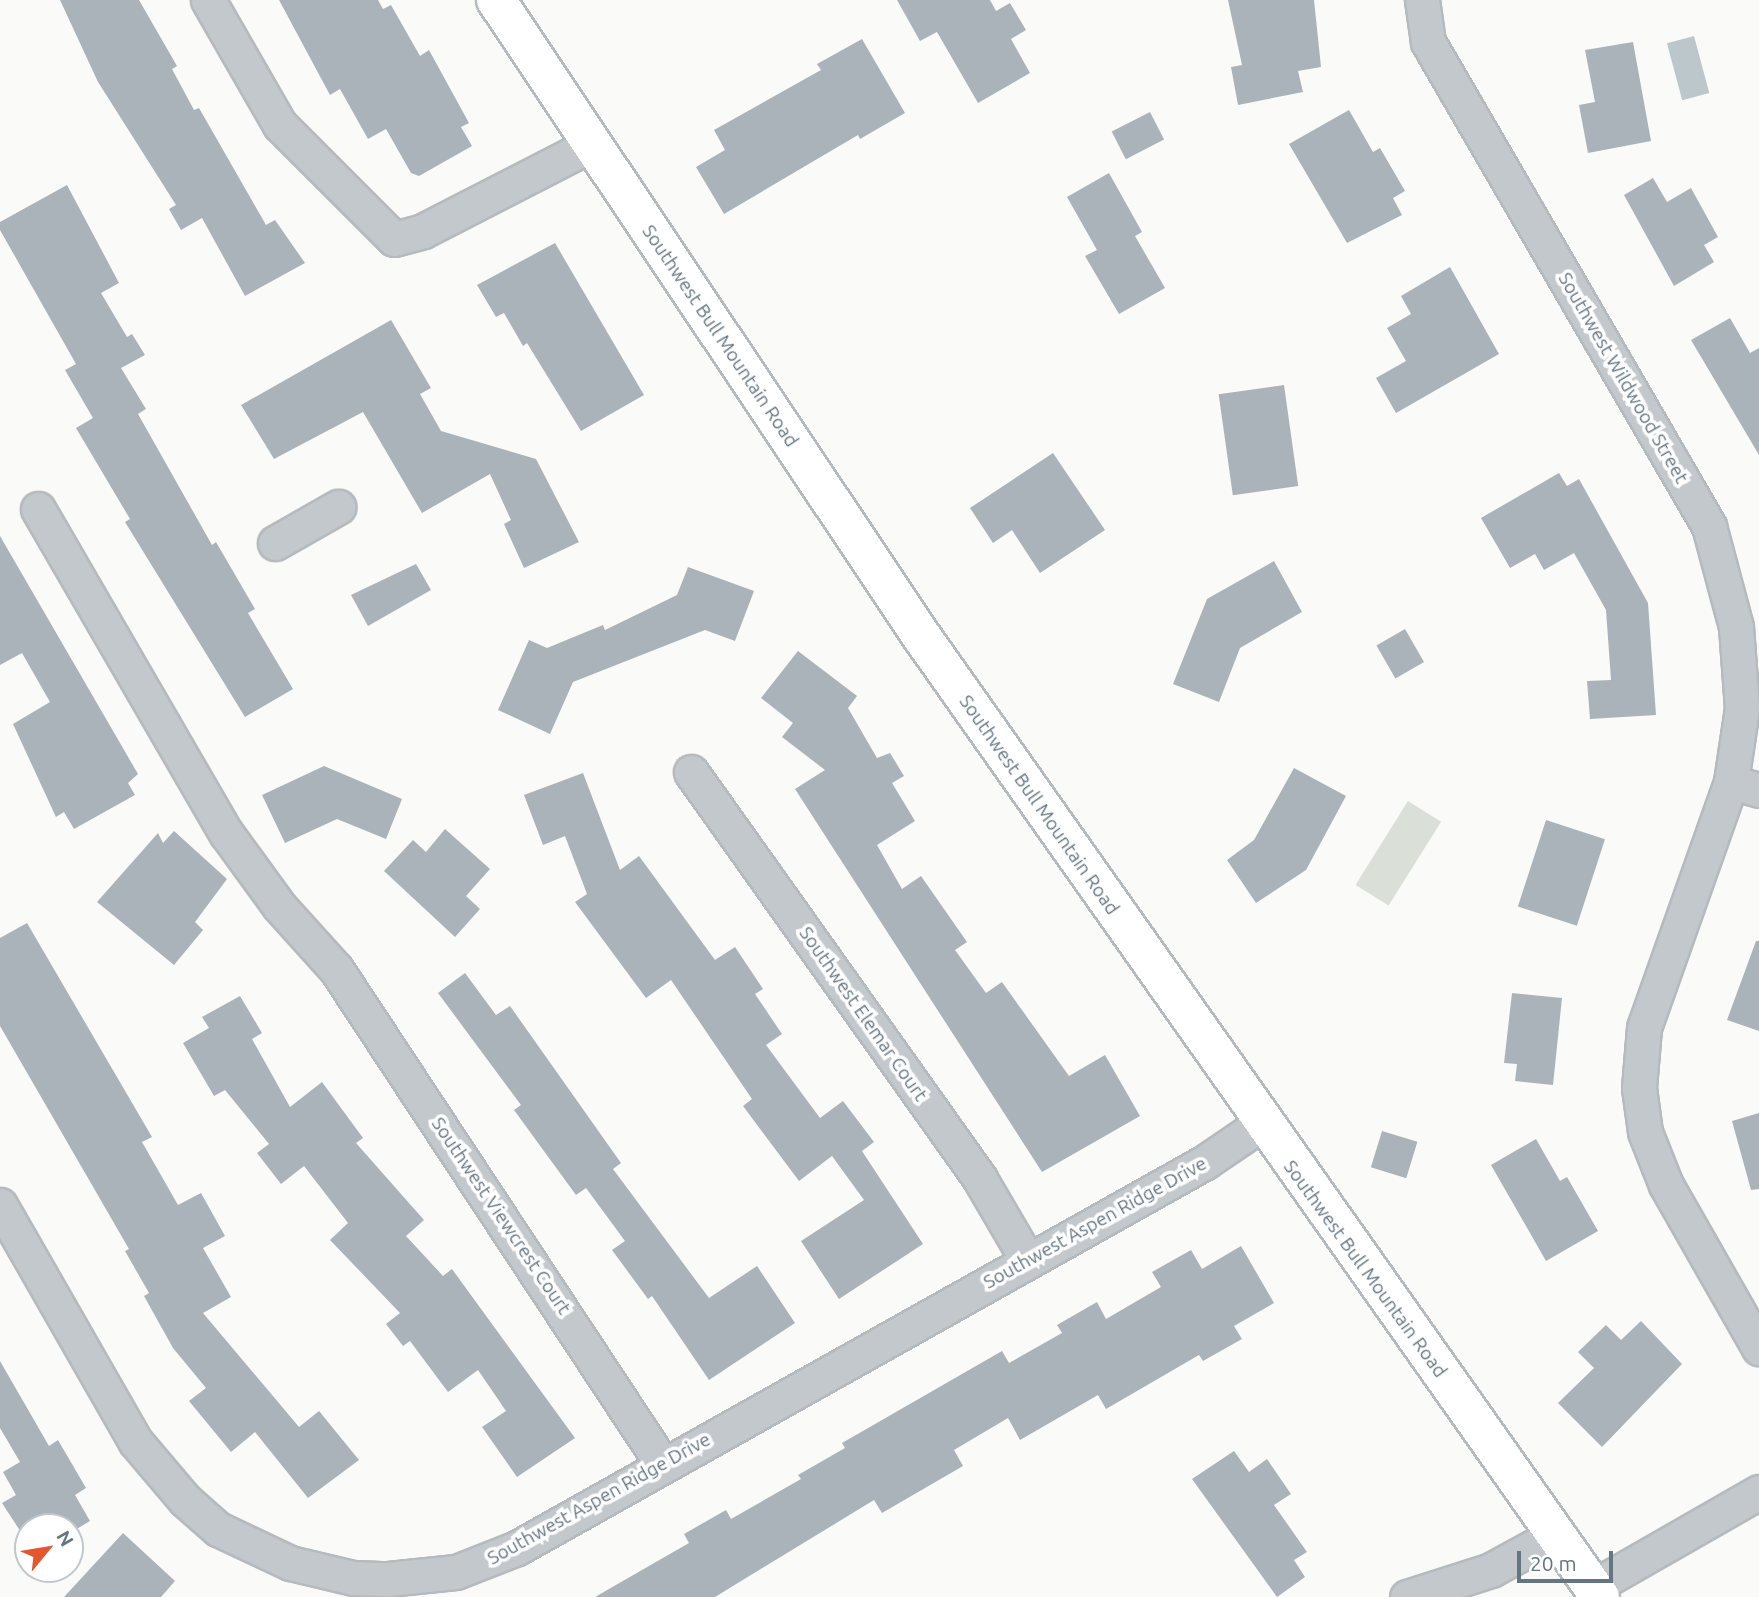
<!DOCTYPE html>
<style>
body{margin:0}
#map{position:relative;width:1759px;height:1597px;overflow:hidden;background:#fafaf8;font-family:Ubuntu,sans-serif}
div>[style]{position:absolute}
.green>*{inset:0;background:#dadfd7;transform-origin:0 0}
.water>*{inset:0;background:#bbc7cb;transform-origin:0 0}
.building>*{inset:0;background:#aab3b9;transform-origin:0 0}
.roads{filter:drop-shadow(2px 0 #b5babe) drop-shadow(-2px 0 #b5babe) drop-shadow(0 2px #b5babe) drop-shadow(0 -2px #b5babe)}
.minor>*{height:33px;margin:-16.5px;padding:0 16.5px;transform-origin:16.5px;border-radius:16.5px;background:#c3c8cc}
.major>*{height:38px;margin:-19px;padding:0 19px;transform-origin:19px;border-radius:19px;background:#fff}
span{translate:-50% -50%;white-space:nowrap;text-align:center;line-height:1.15;-webkit-text-stroke:7px #fff;paint-order:stroke}
.street-label{font-size:19px;color:#657683}
.north{position:absolute;left:14px;top:1513px;width:70px;height:70px;box-sizing:border-box;background:#fff;border:2px solid #c1c8cd;border-radius:50%;rotate:60deg;font-size:19px;font-weight:700;line-height:28px;text-align:center;color:#657683}
.north::after{content:'';display:block;margin:auto;width:24px;height:32px;background:#e4572e;clip-path:polygon(50% 0,100% 100%,50% 72%,0 100%)}
.scale{position:absolute;left:1517px;top:1551px;width:96px;height:32px;box-sizing:border-box;border:4px solid #657683;border-top:0;padding-left:9px;font-size:21px;line-height:24px;white-space:nowrap;color:#657683;-webkit-text-stroke:5px #fff;paint-order:stroke}
</style>
<div id="map">
<div class="green">
<i style="left:1408px;top:801px;width:39px;height:99px;rotate:32deg"></i>
</div>
<div class="water">
<i style="left:1694px;top:36px;width:59px;height:28px;rotate:75deg"></i>
</div>
<div class="building">
<i style="clip-path:polygon(60px 0,139px 0,177px 66px,172px 69px,194px 110px,199px 108px,266px 225px,275px 220px,305px 263px,245px 296px,202px 218px,181px 230px,169px 209px,176px 205px,98px 82px)"></i>
<i style="clip-path:polygon(279px 0,378px 0,383px 9px,391px 5px,420px 56px,429px 50px,469px 123px,461px 127px,472px 146px,419px 176px,411px 173px,386px 129px,368px 139px,340px 89px,330px 95px)"></i>
<i style="clip-path:polygon(897px 0,990px 0,996px 11px,1010px 3px,1026px 30px,1011px 39px,1030px 73px,978px 103px,937px 32px,920px 41px)"></i>
<i style="clip-path:polygon(1228px 0,1314px 0,1321px 67px,1298px 71px,1303px 92px,1238px 105px,1231px 67px,1242px 65px)"></i>
<i style="clip-path:polygon(862px 39px,905px 113px,860px 139px,858px 135px,724px 214px,696px 167px,725px 150px,714px 130px,821px 70px,817px 64px)"></i>
<i style="clip-path:polygon(1633px 42px,1651px 141px,1588px 153px,1579px 105px,1595px 102px,1585px 50px)"></i>
<i style="clip-path:polygon(1349px 110px,1373px 152px,1380px 148px,1405px 191px,1393px 198px,1402px 215px,1347px 243px,1289px 144px)"></i>
<i style="left:1150px;top:112px;width:31px;height:43px;rotate:63deg"></i>
<i style="clip-path:polygon(1109px 173px,1142px 232px,1135px 236px,1165px 288px,1119px 314px,1085px 256px,1097px 250px,1067px 197px)"></i>
<i style="clip-path:polygon(1653px 178px,1667px 202px,1691px 188px,1718px 237px,1704px 245px,1714px 262px,1674px 286px,1624px 195px)"></i>
<i style="clip-path:polygon(67px 185px,119px 283px,101px 293px,127px 337px,132px 334px,145px 355px,121px 368px,146px 409px,138px 414px,212px 545px,216px 542px,255px 609px,248px 613px,293px 689px,245px 717px,125px 522px,130px 519px,76px 428px,93px 418px,65px 370px,76px 364px,0 230px,0 222px)"></i>
<i style="clip-path:polygon(555px 243px,644px 395px,581px 431px,527px 343px,523px 346px,504px 313px,496px 317px,477px 285px)"></i>
<i style="clip-path:polygon(1450px 267px,1499px 354px,1396px 413px,1376px 378px,1406px 361px,1387px 328px,1411px 314px,1401px 296px)"></i>
<i style="clip-path:polygon(1730px 318px,1750px 353px,1759px 348px,1759px 455px,1691px 340px)"></i>
<i style="clip-path:polygon(391px 320px,431px 388px,420px 394px,441px 431px,536px 459px,579px 542px,524px 568px,504px 524px,511px 520px,490px 474px,422px 513px,363px 412px,274px 459px,241px 405px)"></i>
<i style="left:1284px;top:385px;width:102px;height:66px;rotate:82deg"></i>
<i style="clip-path:polygon(1053px 453px,1105px 530px,1040px 573px,1012px 530px,993px 543px,970px 508px)"></i>
<i style="clip-path:polygon(1559px 473px,1567px 486px,1579px 479px,1648px 603px,1656px 715px,1590px 719px,1587px 681px,1611px 680px,1606px 610px,1574px 553px,1544px 570px,1535px 554px,1510px 568px,1481px 518px)"></i>
<i style="clip-path:polygon(0 536px,138px 774px,128px 783px,135px 795px,74px 829px,64px 812px,56px 817px,13px 724px,50px 702px,22px 653px,0 665px)"></i>
<i style="clip-path:polygon(1274px 561px,1302px 612px,1240px 648px,1219px 702px,1173px 684px,1207px 599px)"></i>
<i style="clip-path:polygon(416px 564px,431px 590px,368px 626px,351px 595px)"></i>
<i style="clip-path:polygon(688px 567px,754px 591px,735px 641px,705px 630px,573px 682px,550px 734px,498px 710px,529px 640px,547px 648px,603px 625px,605px 630px,677px 595px)"></i>
<i style="left:1405px;top:629px;width:38px;height:33px;rotate:60deg"></i>
<i style="clip-path:polygon(798px 651px,857px 696px,848px 708px,877px 758px,890px 753px,904px 776px,892px 783px,915px 821px,877px 845px,902px 889px,921px 876px,967px 942px,955px 950px,986px 993px,1002px 982px,1069px 1076px,1105px 1055px,1140px 1116px,1042px 1172px,795px 789px,825px 770px,782px 737px,793px 723px,761px 698px)"></i>
<i style="clip-path:polygon(324px 766px,402px 799px,386px 839px,337px 819px,285px 843px,262px 795px)"></i>
<i style="clip-path:polygon(1294px 768px,1346px 796px,1306px 870px,1256px 903px,1227px 860px,1254px 840px)"></i>
<i style="clip-path:polygon(583px 773px,620px 870px,639px 856px,715px 960px,735px 947px,763px 989px,755px 994px,782px 1034px,766px 1045px,820px 1118px,843px 1101px,874px 1142px,862px 1151px,923px 1244px,839px 1299px,801px 1241px,864px 1200px,832px 1156px,799px 1181px,743px 1106px,752px 1099px,671px 980px,646px 998px,575px 902px,587px 894px,565px 836px,543px 845px,524px 795px)"></i>
<i style="left:1546px;top:820px;width:62px;height:91px;rotate:18deg"></i>
<i style="clip-path:polygon(445px 829px,490px 869px,466px 896px,480px 909px,455px 937px,384px 871px,413px 840px,426px 852px)"></i>
<i style="clip-path:polygon(174px 831px,227px 879px,195px 922px,203px 930px,174px 965px,97px 902px,158px 833px,163px 843px)"></i>
<i style="clip-path:polygon(27px 923px,152px 1137px,142px 1142px,178px 1205px,201px 1193px,225px 1236px,203px 1248px,231px 1297px,203px 1313px,299px 1427px,319px 1411px,359px 1460px,308px 1498px,255px 1432px,231px 1452px,189px 1401px,206px 1388px,173px 1348px,144px 1296px,149px 1293px,125px 1251px,129px 1249px,0 1026px,0 938px)"></i>
<i style="clip-path:polygon(1756px 941px,1759px 941px,1759px 1031px,1727px 1020px)"></i>
<i style="clip-path:polygon(465px 973px,496px 1015px,510px 1006px,621px 1163px,613px 1169px,709px 1298px,757px 1266px,795px 1323px,709px 1380px,652px 1296px,648px 1299px,612px 1250px,625px 1241px,586px 1188px,576px 1195px,514px 1110px,521px 1105px,438px 993px)"></i>
<i style="clip-path:polygon(1512px 993px,1562px 998px,1553px 1085px,1515px 1081px,1517px 1064px,1504px 1063px)"></i>
<i style="clip-path:polygon(240px 996px,262px 1033px,252px 1039px,290px 1107px,322px 1082px,363px 1138px,356px 1143px,424px 1220px,406px 1236px,443px 1276px,452px 1269px,575px 1438px,517px 1477px,482px 1427px,506px 1411px,478px 1370px,448px 1392px,410px 1341px,403px 1346px,386px 1324px,400px 1313px,330px 1240px,348px 1223px,304px 1166px,281px 1184px,257px 1153px,269px 1144px,225px 1090px,214px 1096px,183px 1043px,209px 1028px,202px 1017px)"></i>
<i style="clip-path:polygon(1759px 1113px,1759px 1189px,1751px 1190px,1732px 1121px)"></i>
<i style="left:1382px;top:1131px;width:37px;height:38px;rotate:17deg"></i>
<i style="clip-path:polygon(1536px 1139px,1560px 1181px,1567px 1177px,1598px 1231px,1546px 1261px,1491px 1165px)"></i>
<i style="clip-path:polygon(1241px 1246px,1274px 1303px,1234px 1326px,1242px 1339px,1203px 1361px,1199px 1355px,1106px 1409px,1098px 1395px,1020px 1440px,1008px 1418px,954px 1450px,963px 1466px,882px 1513px,874px 1500px,715px 1597px,595px 1597px,689px 1543px,684px 1534px,726px 1510px,731px 1519px,801px 1479px,798px 1475px,845px 1448px,842px 1443px,1002px 1351px,1009px 1363px,1062px 1333px,1057px 1325px,1097px 1302px,1106px 1319px,1161px 1287px,1152px 1272px,1191px 1250px,1202px 1269px)"></i>
<i style="clip-path:polygon(1641px 1321px,1682px 1364px,1602px 1447px,1558px 1403px,1594px 1368px,1578px 1352px,1606px 1325px,1621px 1340px)"></i>
<i style="clip-path:polygon(0 1361px,49px 1446px,58px 1440px,86px 1488px,75px 1495px,90px 1521px,70px 1533px,70px 1527px,28px 1527px,28px 1543px,2px 1503px,16px 1495px,3px 1472px,20px 1462px,0 1428px)"></i>
<i style="clip-path:polygon(1234px 1451px,1249px 1472px,1267px 1459px,1291px 1494px,1274px 1505px,1307px 1552px,1294px 1560px,1305px 1577px,1277px 1597px,1192px 1479px)"></i>
<i style="clip-path:polygon(123px 1533px,175px 1581px,161px 1597px,64px 1597px)"></i>
</div>
<div class="roads">
<div class="minor">
<i style="left:208px;top:0;width:144px;rotate:60.1deg"></i>
<i style="left:280px;top:125px;width:161px;rotate:45deg"></i>
<i style="left:394px;top:239px;width:30px;rotate:-15deg"></i>
<i style="left:423px;top:231px;width:190px;rotate:-27.2deg"></i>
<i style="left:1422px;top:0;width:42px;rotate:81.9deg"></i>
<i style="left:1428px;top:42px;width:560px;rotate:59.86deg"></i>
<i style="left:1709px;top:526px;width:105px;rotate:75deg"></i>
<i style="left:1736px;top:627px;width:81px;rotate:85.8deg"></i>
<i style="left:1742px;top:708px;width:75px;rotate:98.5deg"></i>
<i style="left:1731px;top:782px;width:261px;rotate:109.5deg"></i>
<i style="left:1644px;top:1028px;width:60px;rotate:94.8deg"></i>
<i style="left:1639px;top:1088px;width:44px;rotate:82.2deg"></i>
<i style="left:1645px;top:1132px;width:57px;rotate:68.4deg"></i>
<i style="left:1666px;top:1185px;width:188px;rotate:60.3deg"></i>
<i style="left:38px;top:509px;width:375px;rotate:59.9deg"></i>
<i style="left:226px;top:833px;width:90px;rotate:54deg"></i>
<i style="left:279px;top:906px;width:85px;rotate:47.9deg"></i>
<i style="left:336px;top:969px;width:594px;rotate:56.6deg"></i>
<i style="left:275px;top:543px;width:73px;rotate:-29.7deg"></i>
<i style="left:691px;top:772px;width:499px;rotate:54.6deg"></i>
<i style="left:980px;top:1179px;width:95px;rotate:59.7deg"></i>
<i style="left:1731px;top:782px;width:29px;rotate:16deg"></i>
<i style="left:0;top:1205px;width:272px;rotate:60.2deg"></i>
<i style="left:135px;top:1441px;width:77px;rotate:49.7deg"></i>
<i style="left:185px;top:1500px;width:44px;rotate:41.3deg"></i>
<i style="left:218px;top:1529px;width:80px;rotate:25.3deg"></i>
<i style="left:290px;top:1563px;width:65px;rotate:13.4deg"></i>
<i style="left:353px;top:1578px;width:35px;rotate:2deg"></i>
<i style="left:388px;top:1579px;width:68px;rotate:-5.9deg"></i>
<i style="left:456px;top:1572px;width:66px;rotate:-21.5deg"></i>
<i style="left:517px;top:1548px;width:789px;rotate:-29.29deg"></i>
<i style="left:1205px;top:1162px;width:68px;rotate:-34.2deg"></i>
<i style="left:1593px;top:1587px;width:191px;rotate:-29.8deg"></i>
<i style="left:1407px;top:1597px;width:88px;rotate:-17.8deg"></i>
<i style="left:1491px;top:1570px;width:73px;rotate:-28.7deg"></i>
</div>
<div class="major">
<i style="left:496px;top:0;width:766px;rotate:56.23deg"></i>
<i style="left:922px;top:637px;width:1175px;rotate:54.77deg"></i>
</div>
</div>
<div class="street-label">
<span style="left:720px;top:336px;rotate:56deg">Southwest Bull Mountain Road</span>
<span style="left:1623px;top:378px;rotate:60deg">Southwest Wildwood Street</span>
<span style="left:1039px;top:805px;rotate:55deg">Southwest Bull Mountain Road</span>
<span style="left:863px;top:1014px;rotate:55deg">Southwest Elemar Court</span>
<span style="left:501px;top:1216px;rotate:56deg">Southwest Viewcrest Court</span>
<span style="left:1095px;top:1223px;rotate:-29deg">Southwest Aspen Ridge Drive</span>
<span style="left:1365px;top:1269px;rotate:54deg">Southwest Bull Mountain Road</span>
<span style="left:599px;top:1499px;rotate:-29deg">Southwest Aspen Ridge Drive</span>
</div>
<div class="north">N</div>
<div class="scale">20 m</div>
</div>
